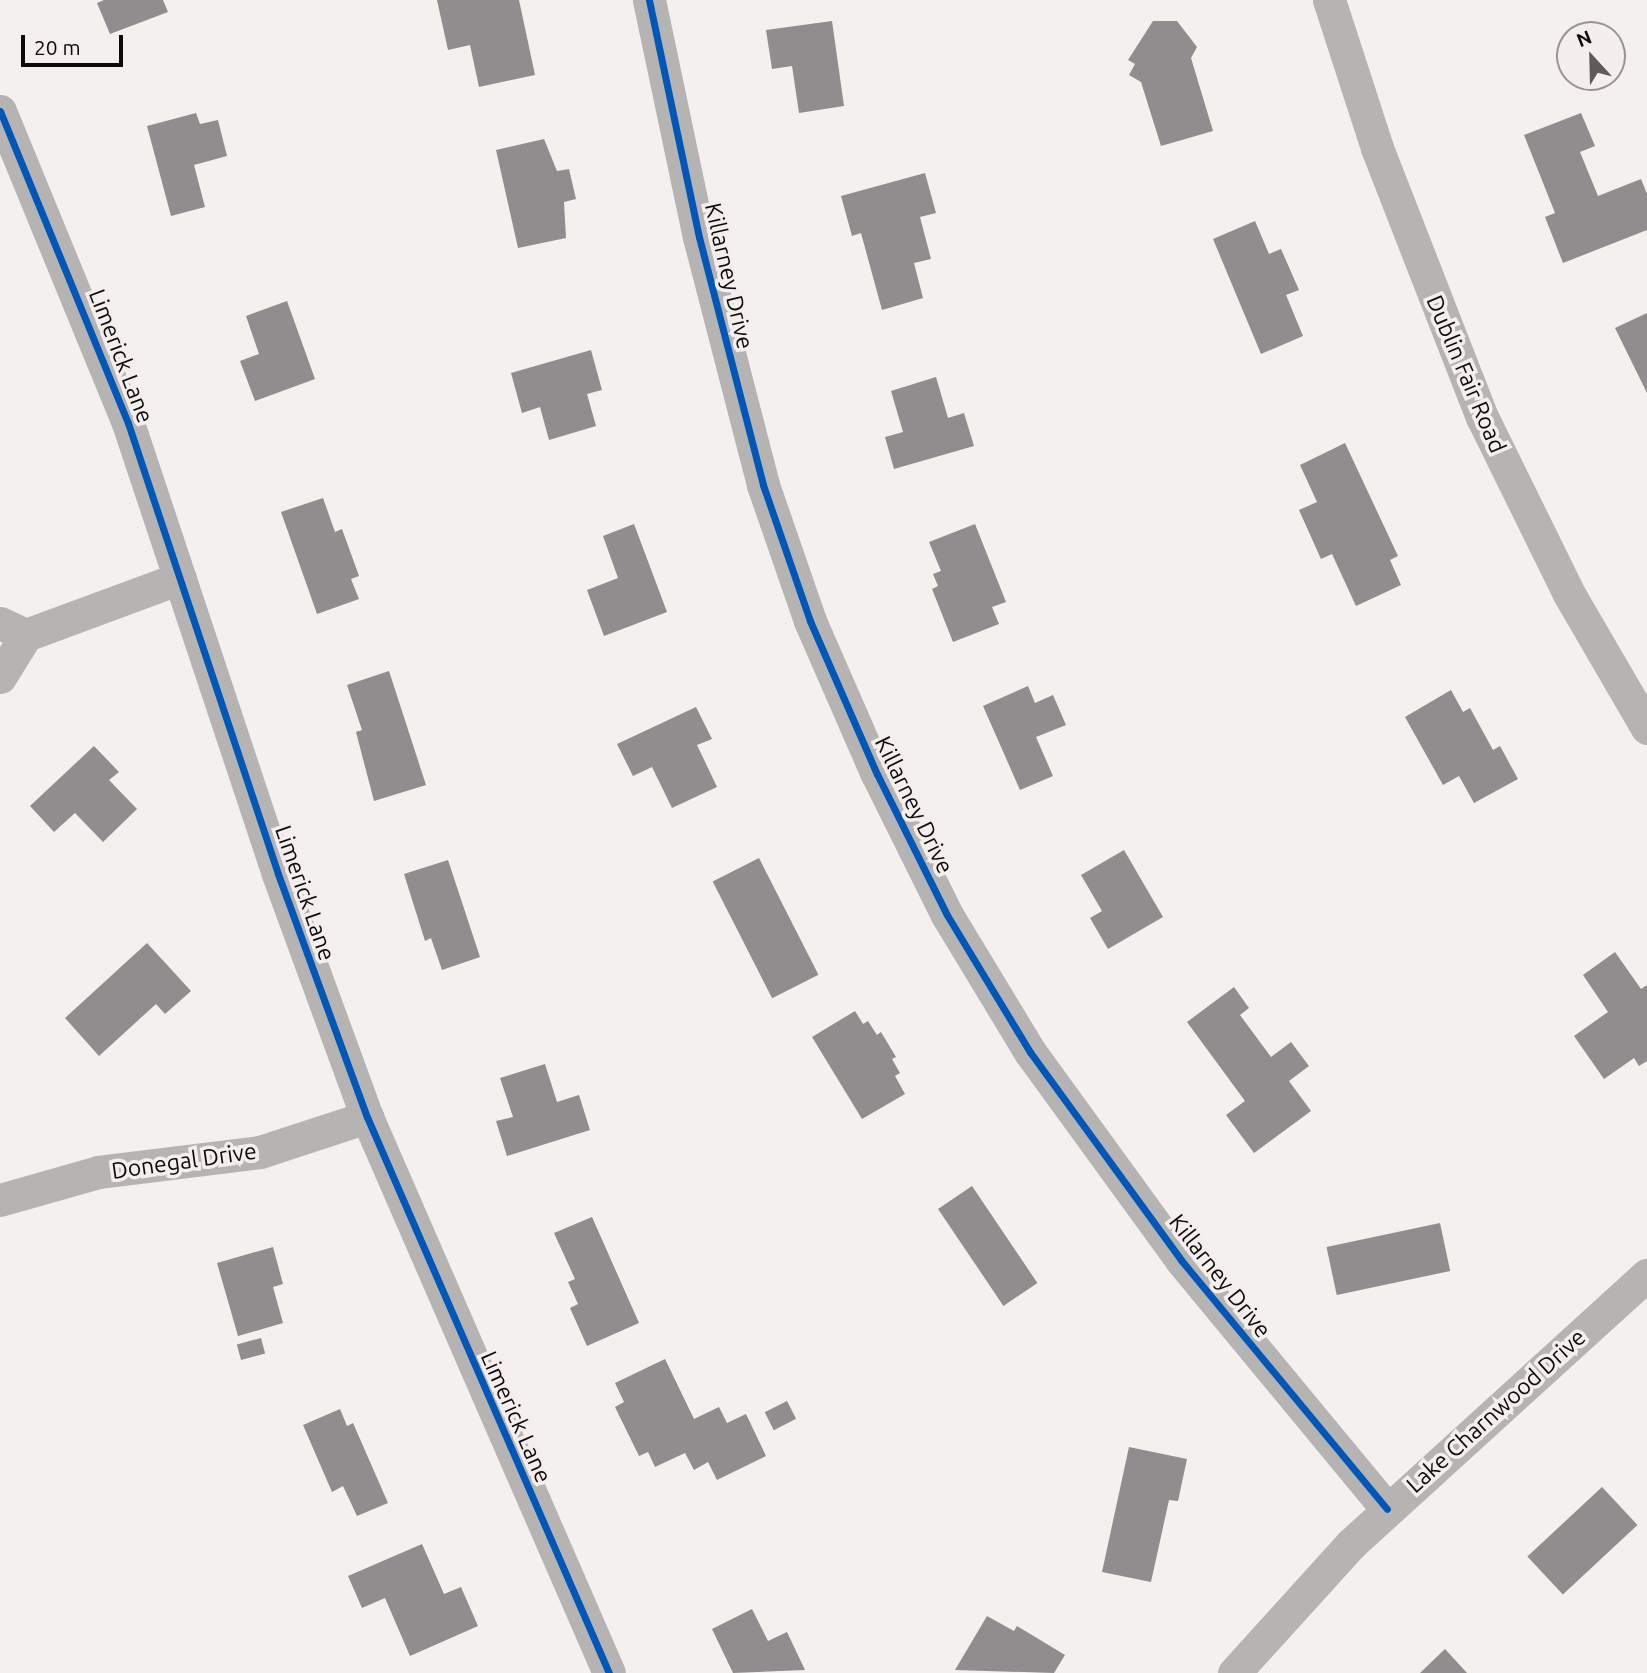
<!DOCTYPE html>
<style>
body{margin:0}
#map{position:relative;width:1647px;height:1673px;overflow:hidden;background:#f3f0ee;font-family:Ubuntu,sans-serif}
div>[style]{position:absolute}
.building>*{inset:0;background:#8f8d8d;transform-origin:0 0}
.street>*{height:33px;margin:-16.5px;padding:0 16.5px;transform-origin:16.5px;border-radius:16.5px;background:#b5b4b3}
.cycleway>*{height:7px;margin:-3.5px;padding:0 3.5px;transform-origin:3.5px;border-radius:3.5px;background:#0057b8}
span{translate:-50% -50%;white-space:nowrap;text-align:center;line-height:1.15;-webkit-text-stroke:7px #f4efed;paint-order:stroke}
.street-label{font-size:23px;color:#0d0b0a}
.north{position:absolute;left:1556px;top:21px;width:70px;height:70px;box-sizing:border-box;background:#f4efed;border:2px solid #989492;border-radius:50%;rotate:338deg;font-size:19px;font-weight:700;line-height:28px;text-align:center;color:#0d0b0a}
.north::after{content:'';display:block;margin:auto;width:24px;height:32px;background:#5e5b5a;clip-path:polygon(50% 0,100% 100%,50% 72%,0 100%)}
.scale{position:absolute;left:21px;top:35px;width:102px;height:32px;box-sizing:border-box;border:4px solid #0d0b0a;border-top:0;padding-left:9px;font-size:21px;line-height:24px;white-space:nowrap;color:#0d0b0a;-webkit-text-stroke:5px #f4efed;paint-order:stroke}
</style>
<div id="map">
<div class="building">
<i style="clip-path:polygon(104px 0,163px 0,168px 12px,110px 34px,97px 3px)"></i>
<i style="clip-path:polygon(437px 0,519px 0,535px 75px,479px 87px,470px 45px,448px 50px)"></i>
<i style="clip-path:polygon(832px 21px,844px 106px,799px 113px,792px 66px,772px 69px,766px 30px)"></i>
<i style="clip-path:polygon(1153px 21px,1177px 21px,1197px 47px,1191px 58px,1213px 131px,1161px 146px,1141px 82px,1129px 75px,1135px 64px,1128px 60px)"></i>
<i style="clip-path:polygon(196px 113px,200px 124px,218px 120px,227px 156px,194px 165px,205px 207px,171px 216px,147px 126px)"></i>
<i style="clip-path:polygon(1581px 113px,1595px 146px,1580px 152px,1598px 196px,1641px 179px,1647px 194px,1647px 230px,1563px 263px,1545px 217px,1555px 213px,1524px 135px)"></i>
<i style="clip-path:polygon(544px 139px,557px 171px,569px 169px,576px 199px,564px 202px,566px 238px,518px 248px,496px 150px)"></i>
<i style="clip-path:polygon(925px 173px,936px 213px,920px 217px,931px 259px,914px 263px,923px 298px,882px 310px,861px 233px,852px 236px,841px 196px)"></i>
<i style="clip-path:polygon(1255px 221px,1269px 254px,1281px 249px,1299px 290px,1286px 295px,1303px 336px,1261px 354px,1213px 239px)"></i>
<i style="clip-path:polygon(287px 301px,315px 379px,255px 401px,240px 361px,259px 354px,246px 316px)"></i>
<i style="clip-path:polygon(1647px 313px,1647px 393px,1615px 328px)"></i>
<i style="clip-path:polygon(591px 350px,602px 390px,587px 394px,596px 426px,549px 440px,540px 407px,522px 413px,511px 373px)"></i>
<i style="clip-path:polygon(936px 377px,948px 418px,964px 413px,974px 446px,894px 469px,885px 437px,903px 432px,891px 391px)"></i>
<i style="clip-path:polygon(1345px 443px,1398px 556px,1390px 560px,1401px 585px,1356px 606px,1332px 554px,1321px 559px,1299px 510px,1317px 502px,1300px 465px)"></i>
<i style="clip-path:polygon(323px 498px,335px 532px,342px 529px,359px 576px,351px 579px,359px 599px,317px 614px,281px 512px)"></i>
<i style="clip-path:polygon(634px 524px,667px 612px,604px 636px,587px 590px,618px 578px,603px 536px)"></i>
<i style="clip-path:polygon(975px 524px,1006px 602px,992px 607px,999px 624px,953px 642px,932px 589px,938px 586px,933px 574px,941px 571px,929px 542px)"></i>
<i style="clip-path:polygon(389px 671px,426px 785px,374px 801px,356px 732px,362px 730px,347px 685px)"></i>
<i style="clip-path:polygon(1028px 686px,1035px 703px,1053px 695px,1066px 725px,1036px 737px,1053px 776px,1020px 790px,983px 706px)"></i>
<i style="clip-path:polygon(1451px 690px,1463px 712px,1470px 708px,1493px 750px,1500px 746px,1518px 779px,1474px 803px,1459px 776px,1443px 785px,1405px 717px)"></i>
<i style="clip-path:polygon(696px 707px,712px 739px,697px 745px,717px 787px,672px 808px,652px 767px,633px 776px,617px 744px)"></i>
<i style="clip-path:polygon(94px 746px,119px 772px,109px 780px,137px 809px,103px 842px,75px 813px,54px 832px,30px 806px)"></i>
<i style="clip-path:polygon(1124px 850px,1163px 917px,1108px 949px,1090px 918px,1102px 911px,1081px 875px)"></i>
<i style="left:759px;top:858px;width:131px;height:52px;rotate:63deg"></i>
<i style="clip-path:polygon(448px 860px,480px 957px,442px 970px,431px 938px,425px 941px,404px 874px)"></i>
<i style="clip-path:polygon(147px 943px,191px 991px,165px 1014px,156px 1004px,99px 1056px,65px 1018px)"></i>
<i style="clip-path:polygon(1615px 952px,1641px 989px,1647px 985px,1647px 1061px,1639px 1066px,1634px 1058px,1604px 1079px,1574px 1036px,1608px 1012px,1583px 975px)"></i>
<i style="clip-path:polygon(1234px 987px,1249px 1008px,1240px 1015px,1271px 1057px,1291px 1042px,1309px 1066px,1289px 1081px,1311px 1111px,1254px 1153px,1226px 1115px,1245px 1101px,1187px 1022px)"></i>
<i style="clip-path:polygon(855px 1011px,863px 1024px,868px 1021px,877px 1035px,881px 1032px,896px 1057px,892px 1059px,900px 1073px,895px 1076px,905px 1094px,862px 1119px,812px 1037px)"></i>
<i style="clip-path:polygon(545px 1064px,557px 1102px,579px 1095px,590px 1130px,507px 1156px,496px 1121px,513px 1117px,500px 1078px)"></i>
<i style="left:972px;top:1186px;width:117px;height:41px;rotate:56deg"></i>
<i style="clip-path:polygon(592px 1217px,639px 1323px,587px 1346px,570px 1308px,578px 1304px,568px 1282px,575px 1279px,554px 1233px)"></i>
<i style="left:1440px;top:1223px;width:49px;height:116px;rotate:78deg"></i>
<i style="clip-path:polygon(273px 1247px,283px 1284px,273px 1287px,283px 1323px,238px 1336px,217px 1263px)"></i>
<i style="left:261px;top:1338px;width:16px;height:25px;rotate:75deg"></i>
<i style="clip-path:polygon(665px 1359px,694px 1419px,719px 1407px,727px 1423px,746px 1414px,766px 1456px,717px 1480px,708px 1462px,694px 1470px,685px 1453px,655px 1467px,648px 1452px,639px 1456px,615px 1407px,624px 1402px,615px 1383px)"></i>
<i style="left:787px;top:1401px;width:20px;height:25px;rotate:63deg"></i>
<i style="clip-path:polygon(340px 1409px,347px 1426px,353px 1423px,388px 1503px,357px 1516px,343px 1486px,332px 1492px,303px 1425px)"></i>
<i style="clip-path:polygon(1129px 1447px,1187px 1459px,1178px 1501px,1169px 1500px,1151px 1582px,1102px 1572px)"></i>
<i style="left:1602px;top:1487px;width:52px;height:102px;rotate:47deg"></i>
<i style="clip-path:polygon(422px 1544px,444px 1594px,461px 1587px,478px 1626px,410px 1656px,385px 1598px,362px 1608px,348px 1576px)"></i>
<i style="clip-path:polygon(752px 1609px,768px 1641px,787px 1632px,805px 1670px,733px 1673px,712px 1629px)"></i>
<i style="clip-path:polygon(987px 1616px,1014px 1631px,1017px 1626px,1065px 1655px,1054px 1673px,955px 1670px)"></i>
<i style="clip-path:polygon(1445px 1649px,1467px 1673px,1420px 1673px)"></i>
</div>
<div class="street">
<i style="left:649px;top:0;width:242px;rotate:78.1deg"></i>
<i style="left:699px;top:237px;width:256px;rotate:75.5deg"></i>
<i style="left:763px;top:485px;width:144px;rotate:70.9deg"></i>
<i style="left:810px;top:621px;width:167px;rotate:66.4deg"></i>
<i style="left:877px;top:774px;width:157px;rotate:63.6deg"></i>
<i style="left:947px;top:915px;width:160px;rotate:58.8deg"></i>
<i style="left:1030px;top:1052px;width:257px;rotate:54deg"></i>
<i style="left:1181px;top:1260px;width:323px;rotate:50.4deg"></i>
<i style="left:1329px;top:0;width:156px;rotate:72deg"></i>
<i style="left:1377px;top:148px;width:289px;rotate:68.7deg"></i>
<i style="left:1482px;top:417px;width:197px;rotate:63.8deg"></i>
<i style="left:1569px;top:594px;width:155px;rotate:59.8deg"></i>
<i style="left:0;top:111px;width:337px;rotate:67.7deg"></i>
<i style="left:128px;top:423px;width:475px;rotate:71.6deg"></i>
<i style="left:278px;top:874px;width:259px;rotate:69.9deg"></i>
<i style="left:367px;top:1117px;width:606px;rotate:66.48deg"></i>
<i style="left:0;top:623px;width:29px;rotate:25deg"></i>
<i style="left:0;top:677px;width:49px;rotate:-58.2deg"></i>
<i style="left:26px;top:635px;width:164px;rotate:-20.3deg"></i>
<i style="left:0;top:1200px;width:102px;rotate:-15.9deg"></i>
<i style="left:98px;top:1172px;width:163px;rotate:-7deg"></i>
<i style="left:260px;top:1152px;width:113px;rotate:-18.1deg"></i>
<i style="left:1234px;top:1673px;width:174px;rotate:-47.8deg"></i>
<i style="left:1351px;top:1544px;width:400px;rotate:-42.3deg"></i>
</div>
<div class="cycleway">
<i style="left:649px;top:0;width:242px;rotate:78.1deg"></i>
<i style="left:699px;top:237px;width:256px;rotate:75.5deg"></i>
<i style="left:763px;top:485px;width:144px;rotate:70.9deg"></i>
<i style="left:810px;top:621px;width:167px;rotate:66.4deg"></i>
<i style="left:877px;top:774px;width:157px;rotate:63.6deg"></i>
<i style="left:947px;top:915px;width:160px;rotate:58.8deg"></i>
<i style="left:1030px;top:1052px;width:257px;rotate:54deg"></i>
<i style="left:1181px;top:1260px;width:323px;rotate:50.4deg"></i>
<i style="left:0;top:111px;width:337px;rotate:67.7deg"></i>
<i style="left:128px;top:423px;width:475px;rotate:71.6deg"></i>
<i style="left:278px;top:874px;width:259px;rotate:69.9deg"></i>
<i style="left:367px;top:1117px;width:606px;rotate:66.48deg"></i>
</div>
<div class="street-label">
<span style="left:729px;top:276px;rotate:77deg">Killarney Drive</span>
<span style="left:121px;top:356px;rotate:69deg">Limerick Lane</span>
<span style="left:1466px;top:374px;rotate:67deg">Dublin Fair Road</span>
<span style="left:914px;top:805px;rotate:64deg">Killarney Drive</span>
<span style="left:305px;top:893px;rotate:71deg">Limerick Lane</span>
<span style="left:184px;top:1161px;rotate:-8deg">Donegal Drive</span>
<span style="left:1220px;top:1276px;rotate:52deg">Killarney Drive</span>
<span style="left:1496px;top:1411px;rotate:-42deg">Lake Charnwood Drive</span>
<span style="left:516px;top:1417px;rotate:66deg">Limerick Lane</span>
</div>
<div class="north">N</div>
<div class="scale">20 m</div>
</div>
